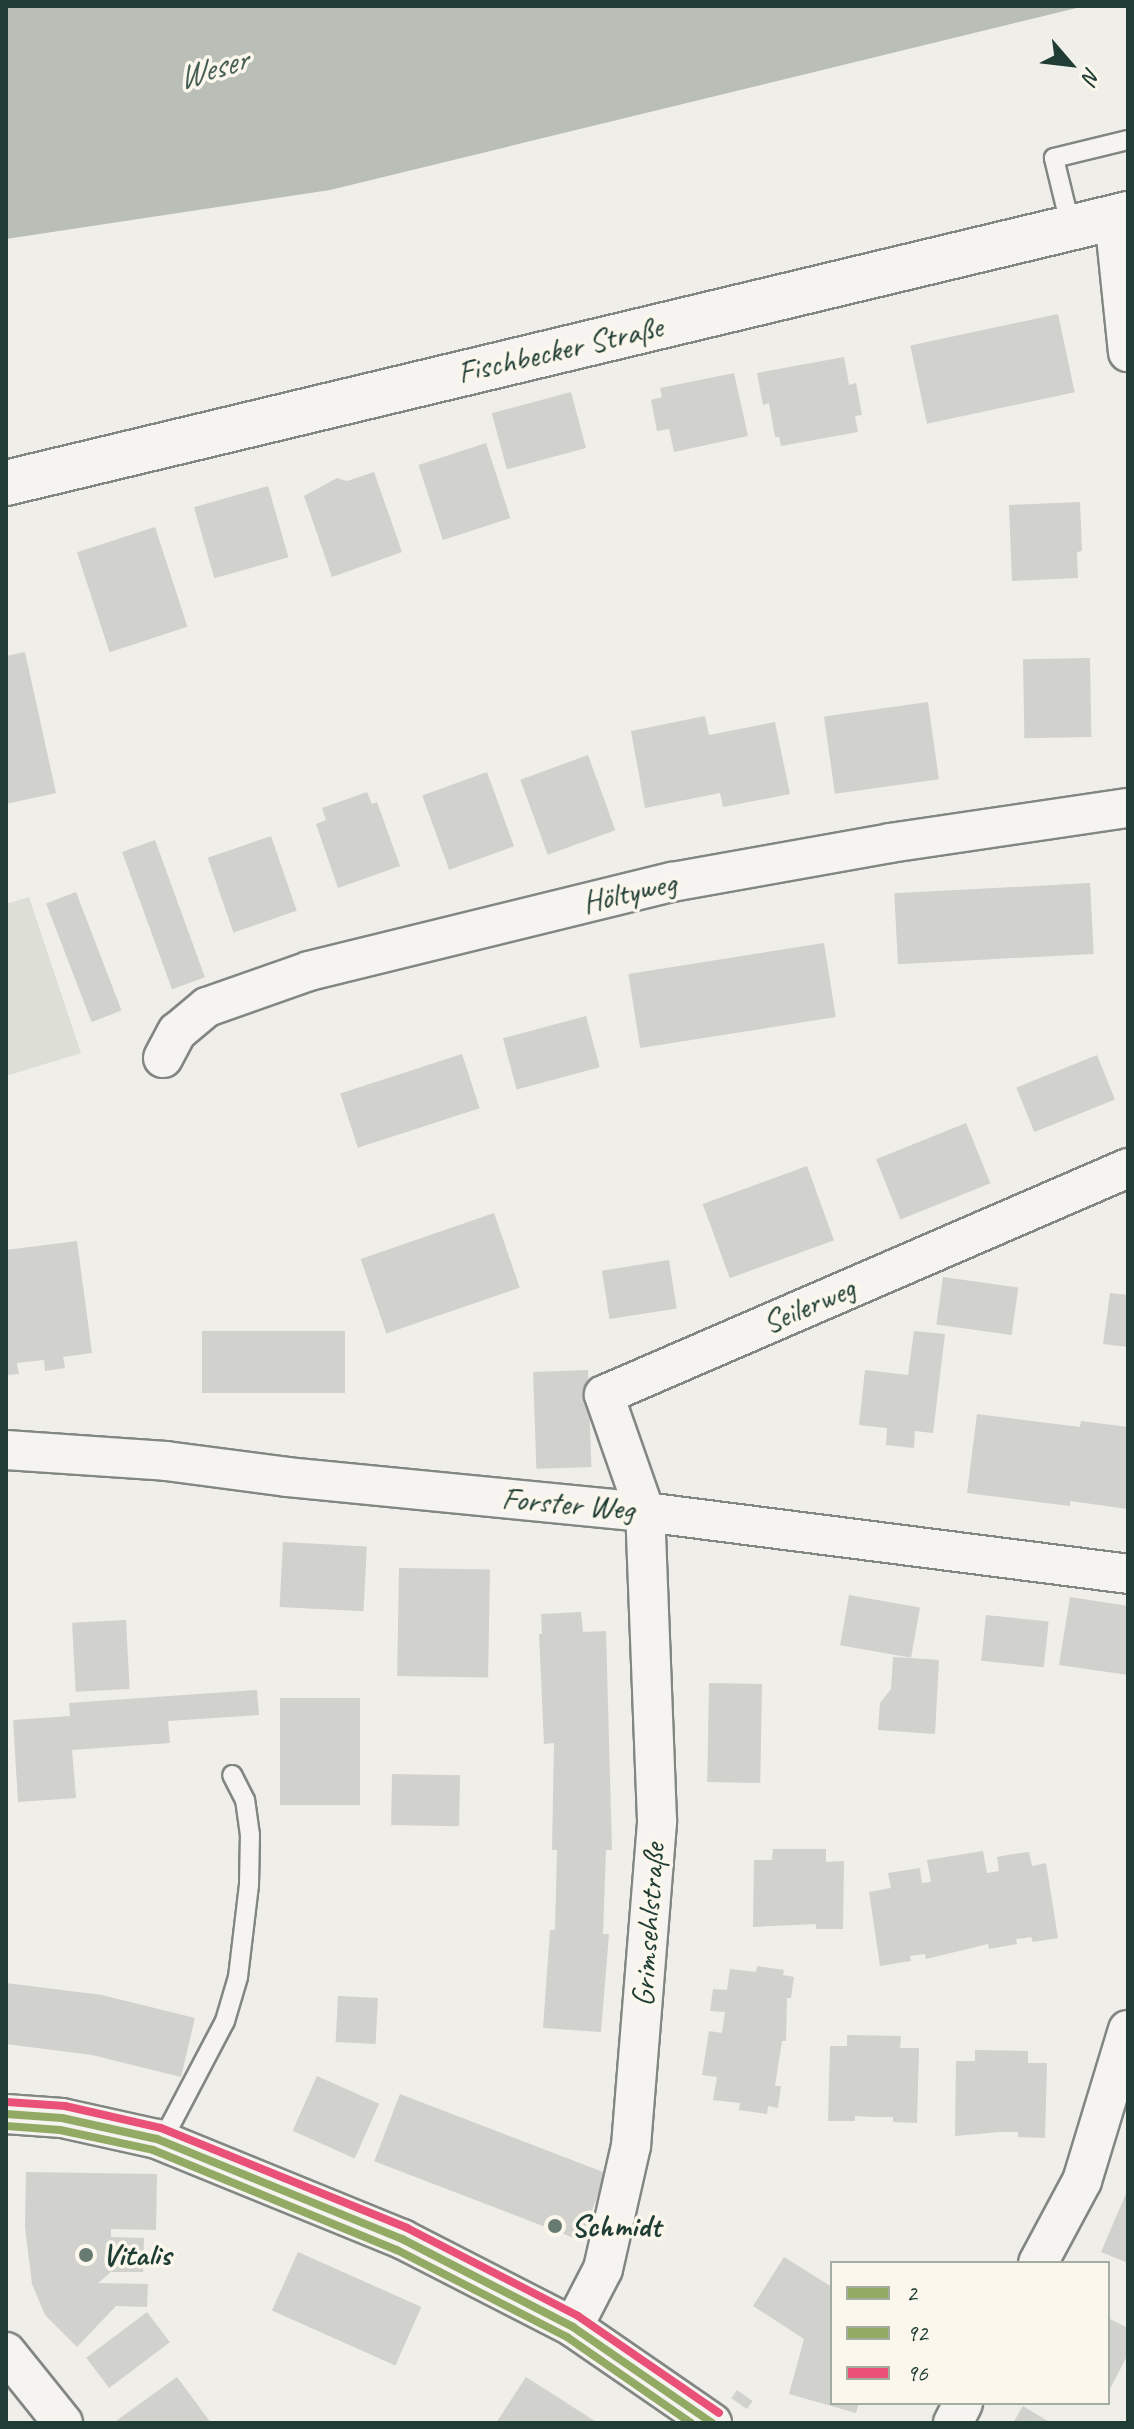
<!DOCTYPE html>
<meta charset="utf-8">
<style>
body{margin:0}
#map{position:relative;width:1134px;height:2429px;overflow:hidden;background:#efeee8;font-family:Caveat,sans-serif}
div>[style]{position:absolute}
.green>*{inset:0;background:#dddfd6}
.water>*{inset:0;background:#b9bfb6}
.building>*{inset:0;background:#d1d1cd;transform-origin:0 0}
.roads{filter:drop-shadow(2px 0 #828783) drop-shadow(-2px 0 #828783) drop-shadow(0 2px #828783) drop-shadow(0 -2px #828783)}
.lane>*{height:18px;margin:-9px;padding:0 9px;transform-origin:9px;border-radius:9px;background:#f5f4f0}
.street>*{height:38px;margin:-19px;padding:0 19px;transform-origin:19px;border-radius:19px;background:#f5f4f0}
.primary>*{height:44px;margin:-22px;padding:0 22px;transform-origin:22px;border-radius:22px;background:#f5f4f0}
.bus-1>*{height:8px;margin:-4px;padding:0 4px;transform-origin:4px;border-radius:4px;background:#93aa64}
.bus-2>*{height:8px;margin:-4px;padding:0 4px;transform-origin:4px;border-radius:4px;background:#93aa64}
.bus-3>*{height:8px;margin:-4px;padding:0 4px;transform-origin:4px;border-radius:4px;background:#ea5178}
.dots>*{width:22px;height:22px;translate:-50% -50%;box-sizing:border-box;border:4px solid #fbf7ec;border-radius:50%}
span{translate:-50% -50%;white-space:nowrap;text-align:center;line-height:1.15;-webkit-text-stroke:7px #fbf7ec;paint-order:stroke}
.street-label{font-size:32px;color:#1f3d34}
.poi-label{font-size:32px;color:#1f3d34;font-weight:700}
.left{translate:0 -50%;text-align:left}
.water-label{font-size:34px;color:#465e55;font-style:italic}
.frame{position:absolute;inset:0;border:8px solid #1f3d34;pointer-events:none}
.legend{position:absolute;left:830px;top:2261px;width:280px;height:144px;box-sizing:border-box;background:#fbf7ec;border:2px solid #a3ada2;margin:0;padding:10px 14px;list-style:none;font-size:24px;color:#1f3d34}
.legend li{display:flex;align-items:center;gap:16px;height:40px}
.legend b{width:40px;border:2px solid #a3ada2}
.north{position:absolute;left:1030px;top:24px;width:80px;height:80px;-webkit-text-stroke:6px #fbf7ec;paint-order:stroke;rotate:118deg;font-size:22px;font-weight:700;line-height:32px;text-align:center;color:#1f3d34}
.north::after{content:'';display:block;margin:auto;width:28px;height:36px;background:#1f3d34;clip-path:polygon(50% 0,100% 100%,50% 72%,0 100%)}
</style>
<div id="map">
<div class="green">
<i style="clip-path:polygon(29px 897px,81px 1053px,6px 1076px,6px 904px)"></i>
</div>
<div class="water">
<i style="clip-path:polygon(6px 6px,1085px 6px,330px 190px,6px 239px)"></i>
</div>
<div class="building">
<i style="left:1058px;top:314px;width:80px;height:151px;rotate:78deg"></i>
<i style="clip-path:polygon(844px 357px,849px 385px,856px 383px,862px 415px,855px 416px,858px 432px,781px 446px,779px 437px,775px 437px,769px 403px,763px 405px,757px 373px)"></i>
<i style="clip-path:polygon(734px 373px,748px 436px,674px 452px,669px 429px,657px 431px,651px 400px,662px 397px,660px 388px)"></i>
<i style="left:571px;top:392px;width:58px;height:82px;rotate:75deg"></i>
<i style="left:486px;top:443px;width:79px;height:71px;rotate:72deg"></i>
<i style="clip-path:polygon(374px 472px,402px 552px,332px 577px,304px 496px,337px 478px,347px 481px)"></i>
<i style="left:268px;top:486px;width:74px;height:77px;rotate:74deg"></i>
<i style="clip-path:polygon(1080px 502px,1082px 551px,1077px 552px,1078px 578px,1012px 581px,1009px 505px)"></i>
<i style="left:155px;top:527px;width:105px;height:82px;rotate:72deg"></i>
<i style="clip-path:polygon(25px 652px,56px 793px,6px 804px,6px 656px)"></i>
<i style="left:1090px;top:658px;width:79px;height:67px;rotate:89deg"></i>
<i style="left:928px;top:702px;width:78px;height:105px;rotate:82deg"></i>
<i style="clip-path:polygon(705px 716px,709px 735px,775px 722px,790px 794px,723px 807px,720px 793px,645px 808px,631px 731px)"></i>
<i style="left:588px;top:755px;width:80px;height:72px;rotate:70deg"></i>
<i style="left:487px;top:772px;width:79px;height:69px;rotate:70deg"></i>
<i style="clip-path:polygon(367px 792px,372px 804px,377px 802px,400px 866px,338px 888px,316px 824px,326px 820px,322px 808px)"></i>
<i style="left:271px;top:836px;width:79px;height:67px;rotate:71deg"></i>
<i style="left:155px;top:840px;width:146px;height:35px;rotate:70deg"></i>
<i style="left:1090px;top:883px;width:71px;height:196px;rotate:87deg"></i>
<i style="left:76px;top:892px;width:127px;height:32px;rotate:69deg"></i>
<i style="left:824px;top:943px;width:75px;height:198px;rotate:81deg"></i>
<i style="left:586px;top:1016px;width:53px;height:86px;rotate:75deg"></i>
<i style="left:462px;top:1054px;width:57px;height:128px;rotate:72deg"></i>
<i style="left:1097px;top:1055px;width:48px;height:87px;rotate:68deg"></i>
<i style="left:966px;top:1123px;width:65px;height:97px;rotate:68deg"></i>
<i style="left:807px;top:1166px;width:79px;height:111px;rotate:70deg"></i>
<i style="left:494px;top:1213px;width:79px;height:141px;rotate:71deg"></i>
<i style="clip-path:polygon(77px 1241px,92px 1353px,63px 1357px,65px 1368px,45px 1371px,44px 1360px,17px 1363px,19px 1374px,6px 1375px,6px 1250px)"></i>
<i style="left:669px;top:1260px;width:49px;height:68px;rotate:81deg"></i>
<i style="left:943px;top:1277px;width:76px;height:48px;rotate:8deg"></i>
<i style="clip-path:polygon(1110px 1293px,1128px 1295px,1128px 1347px,1103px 1344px)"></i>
<i style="left:202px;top:1331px;width:143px;height:62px"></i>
<i style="clip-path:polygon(914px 1331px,945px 1334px,933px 1433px,915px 1431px,914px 1448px,886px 1445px,887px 1428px,859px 1425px,865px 1370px,908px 1375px)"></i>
<i style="left:588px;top:1370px;width:97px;height:55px;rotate:88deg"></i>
<i style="clip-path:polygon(977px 1414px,1080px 1427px,1081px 1421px,1128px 1427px,1128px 1509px,1070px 1501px,1070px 1506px,967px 1493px)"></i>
<i style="left:283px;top:1542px;width:84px;height:65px;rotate:3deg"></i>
<i style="left:399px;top:1568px;width:91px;height:108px;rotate:1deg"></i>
<i style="left:849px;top:1595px;width:72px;height:51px;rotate:10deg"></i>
<i style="clip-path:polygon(1070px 1597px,1128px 1606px,1128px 1675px,1059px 1665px)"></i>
<i style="clip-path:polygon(581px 1612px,583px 1632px,606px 1631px,612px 1850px,606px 1850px,603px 1934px,609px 1934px,601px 2032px,543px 2028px,550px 1930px,555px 1930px,557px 1850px,552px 1850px,554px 1743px,544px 1744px,539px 1634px,542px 1634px,541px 1614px)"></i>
<i style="left:986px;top:1615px;width:63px;height:46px;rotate:6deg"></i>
<i style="left:126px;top:1620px;width:69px;height:54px;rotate:87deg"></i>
<i style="clip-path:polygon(893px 1657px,939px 1660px,935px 1734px,878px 1730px,880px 1703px,891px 1689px)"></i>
<i style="left:709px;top:1683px;width:53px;height:99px;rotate:1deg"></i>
<i style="clip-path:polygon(257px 1690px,259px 1715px,168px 1721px,170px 1743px,72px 1750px,76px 1798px,18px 1802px,13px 1720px,70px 1716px,69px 1703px)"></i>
<i style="left:280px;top:1698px;width:80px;height:107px"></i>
<i style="left:392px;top:1774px;width:68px;height:51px;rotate:1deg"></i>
<i style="clip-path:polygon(773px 1849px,826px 1849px,826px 1862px,844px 1861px,843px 1929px,816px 1929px,816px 1924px,753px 1927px,754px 1860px,772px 1860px)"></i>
<i style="clip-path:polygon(983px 1851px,987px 1873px,999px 1871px,997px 1857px,1013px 1854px,1029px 1852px,1032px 1866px,1046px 1863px,1058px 1938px,1033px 1942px,1031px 1937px,1026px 1938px,1016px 1939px,1017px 1944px,989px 1949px,988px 1944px,926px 1959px,925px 1954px,910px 1956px,911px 1961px,880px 1966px,869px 1892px,891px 1888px,888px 1873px,920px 1868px,922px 1883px,931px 1882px,927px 1860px)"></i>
<i style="clip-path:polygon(757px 1966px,784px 1970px,783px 1975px,794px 1977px,791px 1998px,787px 1998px,786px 2041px,782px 2041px,775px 2086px,781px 2086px,778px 2108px,768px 2106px,767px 2114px,739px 2110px,740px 2103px,713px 2100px,717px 2077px,702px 2075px,709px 2031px,722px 2033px,725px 2012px,710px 2011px,713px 1989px,727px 1990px,730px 1969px,756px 1972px)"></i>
<i style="clip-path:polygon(6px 1983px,102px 1995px,195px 2018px,181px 2077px,92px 2055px,6px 2044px)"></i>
<i style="left:338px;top:1996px;width:40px;height:46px;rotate:3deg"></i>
<i style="clip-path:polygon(847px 2035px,901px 2036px,900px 2048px,919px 2048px,917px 2123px,893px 2122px,893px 2117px,874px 2117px,855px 2116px,855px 2121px,828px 2121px,830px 2046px,847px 2046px)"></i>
<i style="clip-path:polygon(975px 2050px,1028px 2051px,1028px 2063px,1047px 2063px,1045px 2138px,1018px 2137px,1018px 2132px,1000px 2132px,955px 2136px,956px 2061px,975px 2061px)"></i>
<i style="left:317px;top:2076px;width:68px;height:60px;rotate:24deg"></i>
<i style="left:400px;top:2094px;width:221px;height:72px;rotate:21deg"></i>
<i style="clip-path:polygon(26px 2172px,157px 2174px,156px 2230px,111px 2229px,111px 2237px,144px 2238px,143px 2272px,111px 2272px,98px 2283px,148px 2284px,147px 2307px,116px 2306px,77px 2347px,45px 2315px,32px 2284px,25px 2227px)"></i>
<i style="clip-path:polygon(1128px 2189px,1128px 2263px,1101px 2252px)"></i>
<i style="left:298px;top:2252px;width:135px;height:64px;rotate:24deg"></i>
<i style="clip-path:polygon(784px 2257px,832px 2287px,832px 2403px,859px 2403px,856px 2413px,789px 2394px,804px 2339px,753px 2306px)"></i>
<i style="left:147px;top:2312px;width:38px;height:76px;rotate:53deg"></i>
<i style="clip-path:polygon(1108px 2318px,1128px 2328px,1128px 2354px,1110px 2389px)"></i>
<i style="clip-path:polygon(177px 2377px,211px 2423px,113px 2423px)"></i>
<i style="clip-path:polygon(526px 2377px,598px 2423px,496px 2423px)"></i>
<i style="left:737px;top:2390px;width:19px;height:10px;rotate:35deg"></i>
<i style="clip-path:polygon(1023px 2406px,1051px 2423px,1013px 2423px)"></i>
</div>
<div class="roads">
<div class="lane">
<i style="left:1071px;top:228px;width:72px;rotate:-103.7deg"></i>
<i style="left:1054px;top:158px;width:76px;rotate:-13.7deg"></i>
<i style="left:162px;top:2141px;width:136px;rotate:-62.3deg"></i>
<i style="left:225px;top:2021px;width:46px;rotate:-73.5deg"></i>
<i style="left:238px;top:1977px;width:93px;rotate:-83.2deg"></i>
<i style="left:249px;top:1885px;width:50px;rotate:-88.9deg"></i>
<i style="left:250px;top:1835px;width:35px;rotate:-98deg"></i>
<i style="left:245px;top:1800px;width:28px;rotate:-117deg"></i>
</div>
<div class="street">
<i style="left:1114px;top:217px;width:136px;rotate:84.1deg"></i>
<i style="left:163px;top:1058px;width:30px;rotate:-62deg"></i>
<i style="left:177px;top:1032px;width:39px;rotate:-40deg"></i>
<i style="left:207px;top:1007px;width:108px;rotate:-19.4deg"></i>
<i style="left:309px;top:971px;width:374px;rotate:-13.8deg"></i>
<i style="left:672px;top:882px;width:221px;rotate:-10.1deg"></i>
<i style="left:890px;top:843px;width:241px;rotate:-8.4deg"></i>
<i style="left:6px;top:1450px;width:160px;rotate:3.9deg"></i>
<i style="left:166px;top:1461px;width:122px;rotate:7.5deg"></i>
<i style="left:287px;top:1477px;width:360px;rotate:5.6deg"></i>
<i style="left:645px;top:1512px;width:487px;rotate:7.3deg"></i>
<i style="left:6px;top:2114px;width:56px;rotate:4.1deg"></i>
<i style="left:62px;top:2118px;width:97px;rotate:12.5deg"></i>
<i style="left:157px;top:2139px;width:265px;rotate:22.2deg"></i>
<i style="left:402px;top:2239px;width:192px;rotate:27.2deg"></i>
<i style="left:573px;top:2327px;width:169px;rotate:34.6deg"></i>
<i style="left:1038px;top:2263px;width:93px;rotate:-61.8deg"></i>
<i style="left:1082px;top:2181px;width:158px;rotate:-73.1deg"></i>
<i style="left:573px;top:2327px;width:65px;rotate:-62.7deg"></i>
<i style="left:603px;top:2269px;width:126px;rotate:-77.2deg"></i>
<i style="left:631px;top:2146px;width:327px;rotate:-85.4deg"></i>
<i style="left:657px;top:1820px;width:308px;rotate:-92.2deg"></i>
<i style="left:645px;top:1512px;width:124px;rotate:-109.3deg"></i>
<i style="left:604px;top:1395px;width:571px;rotate:-23.42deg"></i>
<i style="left:6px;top:2352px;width:91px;rotate:51.2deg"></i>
<i style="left:953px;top:2423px;width:22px;rotate:-63deg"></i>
</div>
<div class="primary">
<i style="left:6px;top:483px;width:1154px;rotate:-13.48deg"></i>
</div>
</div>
<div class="bus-1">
<i style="left:6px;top:2114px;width:56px;rotate:4.1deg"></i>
<i style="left:62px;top:2118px;width:97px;rotate:12.5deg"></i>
<i style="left:157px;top:2139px;width:265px;rotate:22.2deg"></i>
<i style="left:402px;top:2239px;width:192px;rotate:27.2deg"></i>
<i style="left:573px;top:2327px;width:169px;rotate:34.6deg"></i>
</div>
<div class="bus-2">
<i style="left:6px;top:2126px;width:54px;rotate:4.2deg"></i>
<i style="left:60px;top:2130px;width:95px;rotate:12.1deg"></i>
<i style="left:153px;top:2150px;width:264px;rotate:22.3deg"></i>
<i style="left:397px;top:2250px;width:191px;rotate:27.1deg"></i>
<i style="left:567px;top:2337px;width:151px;rotate:34.7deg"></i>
</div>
<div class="bus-3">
<i style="left:7px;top:2102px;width:58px;rotate:3.9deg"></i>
<i style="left:65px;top:2106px;width:98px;rotate:12.9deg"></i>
<i style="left:161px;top:2128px;width:266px;rotate:22.1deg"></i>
<i style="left:407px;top:2228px;width:192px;rotate:27.2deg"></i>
<i style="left:578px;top:2316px;width:171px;rotate:34.5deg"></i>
</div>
<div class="dots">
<i style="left:555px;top:2226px;background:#687b73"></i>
<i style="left:86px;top:2255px;background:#687b73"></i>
</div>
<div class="street-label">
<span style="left:560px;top:350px;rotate:-13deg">Fischbecker Straße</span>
<span style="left:629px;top:893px;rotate:-13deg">Höltyweg</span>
<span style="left:809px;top:1306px;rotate:-23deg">Seilerweg</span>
<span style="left:568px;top:1504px;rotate:5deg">Forster Weg</span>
<span style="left:649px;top:1925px;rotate:-86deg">Grimsehlstraße</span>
</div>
<div class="poi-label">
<span class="left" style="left:571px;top:2226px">Schmidt</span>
<span class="left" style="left:102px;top:2255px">Vitalis</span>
</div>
<div class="water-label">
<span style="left:212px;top:68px;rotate:-17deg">Weser</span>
</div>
<div class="frame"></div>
<ul class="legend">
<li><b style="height:10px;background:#93aa64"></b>2</li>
<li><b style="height:10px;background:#93aa64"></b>92</li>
<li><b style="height:10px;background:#ea5178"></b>96</li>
</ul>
<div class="north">N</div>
</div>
